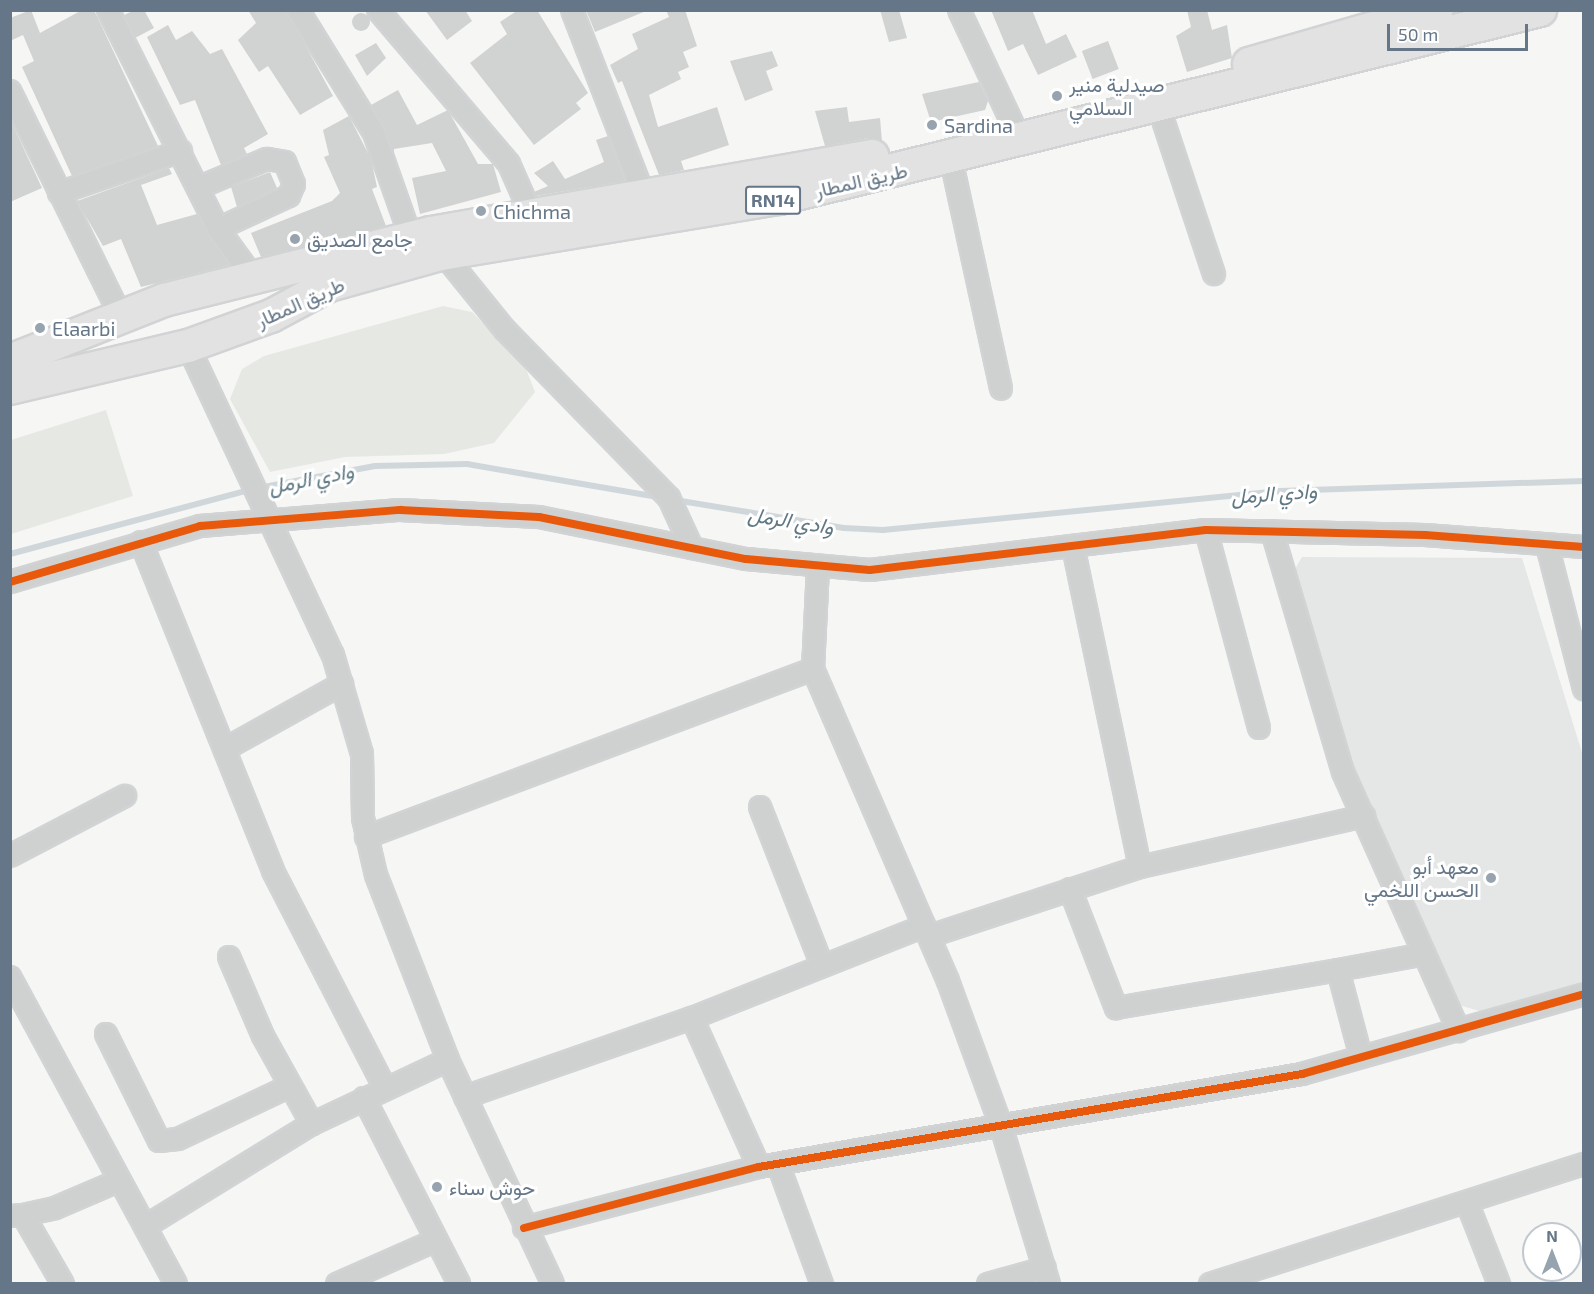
<!DOCTYPE html>
<meta charset="utf-8">
<style>
body{margin:0}
#map{position:relative;width:1594px;height:1294px;overflow:hidden;background:#f6f6f5;font-family:"Exo 2",Vazirmatn,sans-serif}
div>[style]{position:absolute}
.built>*{inset:0;background:#e5e6e6}
.green>*{inset:0;background:#e6e9e3}
.stream>*{height:6px;margin:-3px;padding:0 3px;transform-origin:3px;border-radius:3px;background:#d0d7db}
.building>*{inset:0;background:#d1d2d2;transform-origin:0 0}
.round{border-radius:50%}
.roads{filter:drop-shadow(2px 0 #d1d3d4) drop-shadow(-2px 0 #d1d3d4) drop-shadow(0 2px #d1d3d4) drop-shadow(0 -2px #d1d3d4)}
.street>*{height:20px;margin:-10px;padding:0 10px;transform-origin:10px;border-radius:10px;background:#cfd1d1}
.primary>*{height:32px;margin:-16px;padding:0 16px;transform-origin:16px;border-radius:16px;background:#e2e2e3}
.cycleway>*{height:8px;margin:-4px;padding:0 4px;transform-origin:4px;border-radius:4px;background:#e8590c}
.dots>*{width:16px;height:16px;translate:-50% -50%;box-sizing:border-box;border:3px solid #fff;border-radius:50%}
span{translate:-50% -50%;white-space:nowrap;text-align:center;line-height:1.15;-webkit-text-stroke:6px #fff;paint-order:stroke}
.shield-label span{padding:2px 4px;background:#fff;border:2px solid;border-radius:4px;-webkit-text-stroke-width:0}
.shield-label{font-size:18px;color:#647687;font-weight:700}
.poi-label{font-size:20px;color:#647687}
.left{translate:0 -50%;text-align:left}
.right{translate:-100% -50%;text-align:right}
.street-label{font-size:20px;color:#647687}
.water-label{font-size:21px;color:#5f7883;font-style:italic}
.frame{position:absolute;inset:0;border:12px solid #647687;pointer-events:none}
.north{position:absolute;left:1522px;top:1222px;width:60px;height:60px;box-sizing:border-box;background:#fff;border:2px solid #c1c8cf;border-radius:50%;rotate:0deg;font-size:16px;font-weight:700;line-height:24px;text-align:center;color:#647687}
.north::after{content:'';display:block;margin:auto;width:21px;height:27px;background:#97a3ae;clip-path:polygon(50% 0,100% 100%,50% 72%,0 100%)}
.scale{position:absolute;left:1387px;top:24px;width:141px;height:27px;box-sizing:border-box;border:3px solid #647687;border-top:0;padding-left:8px;font-size:18px;line-height:21px;white-space:nowrap;color:#647687;-webkit-text-stroke:4px #fff;paint-order:stroke}
</style>
<div id="map">
<div class="built">
<i style="clip-path:polygon(1302px 557px,1522px 558px,1583px 756px,1583px 986px,1486px 1013px,1459px 1005px,1348px 771px,1291px 576px)"></i>
</div>
<div class="green">
<i style="clip-path:polygon(443px 306px,472px 312px,525px 366px,535px 392px,494px 443px,444px 454px,345px 457px,270px 472px,230px 399px,242px 369px,264px 356px)"></i>
<i style="clip-path:polygon(106px 410px,133px 496px,11px 534px,11px 440px)"></i>
</div>
<div class="stream">
<i style="left:675px;top:500px;width:171px;rotate:9.4deg"></i>
<i style="left:844px;top:528px;width:39px;rotate:3deg"></i>
<i style="left:883px;top:530px;width:399px;rotate:-5.6deg"></i>
<i style="left:1280px;top:491px;width:304px;rotate:-1.9deg"></i>
<i style="left:10px;top:554px;width:252px;rotate:-15deg"></i>
<i style="left:253px;top:489px;width:124px;rotate:-10.7deg"></i>
<i style="left:375px;top:466px;width:92px;rotate:-1.2deg"></i>
<i style="left:467px;top:464px;width:195px;rotate:9.8deg"></i>
</div>
<div class="building">
<i style="clip-path:polygon(31px 10px,40px 33px,82px 10px,94px 10px,158px 146px,72px 176px,22px 67px,34px 61px,23px 35px,10px 41px,10px 18px)"></i>
<i style="clip-path:polygon(135px 10px,144px 10px,154px 28px,135px 38px,124px 15px)"></i>
<i style="clip-path:polygon(248px 10px,286px 10px,333px 96px,300px 115px,268px 66px,259px 72px,238px 40px,256px 23px)"></i>
<i style="clip-path:polygon(425px 10px,465px 10px,472px 21px,447px 40px)"></i>
<i style="clip-path:polygon(518px 10px,537px 10px,588px 93px,576px 103px,581px 109px,534px 145px,470px 63px,507px 34px,500px 22px)"></i>
<i style="clip-path:polygon(586px 10px,646px 10px,646px 11px,595px 32px)"></i>
<i style="clip-path:polygon(666px 10px,685px 10px,697px 46px,683px 52px,689px 67px,678px 72px,681px 79px,649px 95px,658px 127px,717px 107px,729px 145px,681px 161px,684px 170px,659px 175px,622px 81px,618px 83px,610px 65px,638px 49px,632px 34px,669px 17px)"></i>
<i style="clip-path:polygon(880px 10px,899px 10px,907px 38px,889px 42px)"></i>
<i style="clip-path:polygon(991px 10px,1032px 10px,1046px 44px,1066px 34px,1077px 57px,1038px 75px,1023px 44px,1008px 51px)"></i>
<i style="clip-path:polygon(1187px 10px,1207px 10px,1212px 30px,1227px 25px,1232px 58px,1187px 72px,1176px 36px,1191px 27px)"></i>
<i class="round" style="left:352px;top:13px;width:18px;height:18px"></i>
<i style="clip-path:polygon(168px 25px,176px 40px,192px 31px,210px 54px,222px 49px,268px 134px,244px 148px,247px 154px,221px 165px,195px 100px,180px 105px,147px 37px)"></i>
<i style="left:1108px;top:41px;width:30px;height:28px;rotate:69deg"></i>
<i style="clip-path:polygon(376px 43px,386px 58px,367px 76px,355px 55px)"></i>
<i style="clip-path:polygon(772px 51px,778px 66px,766px 71px,773px 90px,745px 101px,730px 61px)"></i>
<i style="clip-path:polygon(979px 82px,988px 101px,985px 110px,931px 122px,922px 94px)"></i>
<i style="clip-path:polygon(398px 90px,417px 125px,448px 110px,478px 164px,493px 164px,501px 192px,420px 214px,412px 178px,446px 171px,432px 143px,394px 149px,394px 154px,371px 105px)"></i>
<i style="clip-path:polygon(847px 107px,849px 122px,880px 118px,882px 142px,869px 138px,825px 146px,815px 111px)"></i>
<i style="clip-path:polygon(349px 116px,371px 159px,377px 187px,372px 189px,386px 226px,261px 257px,251px 233px,332px 201px,340px 193px,324px 157px,329px 155px,323px 130px)"></i>
<i style="clip-path:polygon(10px 119px,42px 188px,10px 202px)"></i>
<i style="clip-path:polygon(608px 136px,625px 181px,536px 196px,534px 192px,548px 186px,534px 173px,553px 161px,565px 179px,604px 162px,596px 140px)"></i>
<i style="clip-path:polygon(169px 168px,172px 174px,141px 185px,157px 225px,197px 214px,229px 265px,141px 287px,121px 239px,103px 246px,77px 201px)"></i>
<i style="clip-path:polygon(270px 172px,277px 188px,237px 207px,231px 187px)"></i>
</div>
<div class="roads">
<div class="street">
<i style="left:108px;top:10px;width:245px;rotate:63.3deg"></i>
<i style="left:218px;top:229px;width:58px;rotate:54.1deg"></i>
<i style="left:298px;top:10px;width:145px;rotate:58.3deg"></i>
<i style="left:374px;top:133px;width:111px;rotate:70.6deg"></i>
<i style="left:378px;top:10px;width:202px;rotate:49.6deg"></i>
<i style="left:509px;top:164px;width:64px;rotate:66.2deg"></i>
<i style="left:572px;top:10px;width:210px;rotate:68.8deg"></i>
<i style="left:959px;top:10px;width:146px;rotate:64.8deg"></i>
<i style="left:10px;top:91px;width:250px;rotate:63.8deg"></i>
<i style="left:1159px;top:108px;width:175px;rotate:71.7deg"></i>
<i style="left:951px;top:159px;width:235px;rotate:77.7deg"></i>
<i style="left:200px;top:187px;width:73px;rotate:-22.7deg"></i>
<i style="left:267px;top:159px;width:18px;rotate:9deg"></i>
<i style="left:285px;top:162px;width:24px;rotate:68deg"></i>
<i style="left:294px;top:184px;width:13px;rotate:113deg"></i>
<i style="left:289px;top:196px;width:78px;rotate:155.1deg"></i>
<i style="left:59px;top:193px;width:129px;rotate:-19deg"></i>
<i style="left:437px;top:246px;width:108px;rotate:51deg"></i>
<i style="left:505px;top:330px;width:235px;rotate:45.7deg"></i>
<i style="left:669px;top:498px;width:55px;rotate:65.3deg"></i>
<i style="left:188px;top:346px;width:341px;rotate:64.9deg"></i>
<i style="left:333px;top:655px;width:103px;rotate:73.7deg"></i>
<i style="left:362px;top:754px;width:64px;rotate:89.1deg"></i>
<i style="left:363px;top:818px;width:58px;rotate:77.2deg"></i>
<i style="left:376px;top:875px;width:199px;rotate:68.7deg"></i>
<i style="left:448px;top:1060px;width:247px;rotate:64.9deg"></i>
<i style="left:1206px;top:530px;width:205px;rotate:75deg"></i>
<i style="left:1272px;top:531px;width:251px;rotate:73.6deg"></i>
<i style="left:1343px;top:772px;width:284px;rotate:65.9deg"></i>
<i style="left:141px;top:542px;width:354px;rotate:68.1deg"></i>
<i style="left:273px;top:871px;width:244px;rotate:62.7deg"></i>
<i style="left:1547px;top:545px;width:149px;rotate:75.6deg"></i>
<i style="left:818px;top:567px;width:102px;rotate:92.8deg"></i>
<i style="left:813px;top:669px;width:340px;rotate:66.6deg"></i>
<i style="left:948px;top:981px;width:154px;rotate:69.9deg"></i>
<i style="left:1001px;top:1126px;width:165px;rotate:73.1deg"></i>
<i style="left:10px;top:582px;width:198px;rotate:-16.4deg"></i>
<i style="left:200px;top:526px;width:201px;rotate:-4.6deg"></i>
<i style="left:400px;top:510px;width:139px;rotate:2.9deg"></i>
<i style="left:539px;top:517px;width:211px;rotate:11.5deg"></i>
<i style="left:746px;top:559px;width:124px;rotate:5.1deg"></i>
<i style="left:870px;top:570px;width:338px;rotate:-6.8deg"></i>
<i style="left:1206px;top:530px;width:219px;rotate:1.3deg"></i>
<i style="left:1425px;top:535px;width:159px;rotate:4.3deg"></i>
<i style="left:225px;top:749px;width:134px;rotate:-29.1deg"></i>
<i style="left:760px;top:807px;width:170px;rotate:68.6deg"></i>
<i style="left:366px;top:837px;width:478px;rotate:-20.6deg"></i>
<i style="left:10px;top:856px;width:130px;rotate:-27.6deg"></i>
<i style="left:1140px;top:867px;width:230px;rotate:-12.8deg"></i>
<i style="left:1070px;top:889px;width:128px;rotate:68.9deg"></i>
<i style="left:1116px;top:1008px;width:225px;rotate:-9.7deg"></i>
<i style="left:1338px;top:970px;width:90px;rotate:75.2deg"></i>
<i style="left:930px;top:936px;width:221px;rotate:-18.2deg"></i>
<i style="left:1140px;top:867px;width:328px;rotate:-101.8deg"></i>
<i style="left:229px;top:957px;width:86px;rotate:66.7deg"></i>
<i style="left:263px;top:1036px;width:101px;rotate:60.9deg"></i>
<i style="left:1338px;top:970px;width:88px;rotate:-10.4deg"></i>
<i style="left:10px;top:977px;width:349px;rotate:61.6deg"></i>
<i style="left:692px;top:1018px;width:250px;rotate:-21.6deg"></i>
<i style="left:106px;top:1034px;width:119px;rotate:63.6deg"></i>
<i style="left:159px;top:1141px;width:19px;rotate:-6deg"></i>
<i style="left:178px;top:1139px;width:124px;rotate:-25.3deg"></i>
<i style="left:465px;top:1097px;width:240px;rotate:-19.2deg"></i>
<i style="left:692px;top:1018px;width:163px;rotate:65.8deg"></i>
<i style="left:364px;top:1098px;width:209px;rotate:62.9deg"></i>
<i style="left:778px;top:1164px;width:128px;rotate:69.9deg"></i>
<i style="left:1468px;top:1205px;width:85px;rotate:68.6deg"></i>
<i style="left:23px;top:1215px;width:33px;rotate:-12deg"></i>
<i style="left:55px;top:1208px;width:69px;rotate:-23.2deg"></i>
<i style="left:12px;top:1216px;width:11px;rotate:-5deg"></i>
<i style="left:23px;top:1215px;width:80px;rotate:59.9deg"></i>
<i style="left:146px;top:1226px;width:195px;rotate:-31.6deg"></i>
<i style="left:312px;top:1124px;width:150px;rotate:-25.2deg"></i>
<i style="left:524px;top:1228px;width:243px;rotate:-14.6deg"></i>
<i style="left:759px;top:1167px;width:551px;rotate:-9.72deg"></i>
<i style="left:1302px;top:1074px;width:293px;rotate:-15.8deg"></i>
<i style="left:337px;top:1284px;width:106px;rotate:-23.9deg"></i>
<i style="left:988px;top:1284px;width:59px;rotate:-15.7deg"></i>
<i style="left:1210px;top:1284px;width:393px;rotate:-17.8deg"></i>
</div>
<div class="primary">
<i style="left:1249px;top:64px;width:195px;rotate:-16.1deg"></i>
<i style="left:10px;top:361px;width:166px;rotate:-21.6deg"></i>
<i style="left:164px;top:300px;width:275px;rotate:-14.1deg"></i>
<i style="left:431px;top:233px;width:448px;rotate:-9.9deg"></i>
<i style="left:10px;top:388px;width:183px;rotate:-13.3deg"></i>
<i style="left:188px;top:346px;width:88px;rotate:-19.9deg"></i>
<i style="left:271px;top:316px;width:66px;rotate:-28.1deg"></i>
<i style="left:329px;top:285px;width:115px;rotate:-15.6deg"></i>
<i style="left:440px;top:254px;width:345px;rotate:-9.4deg"></i>
<i style="left:780px;top:198px;width:783px;rotate:-13.89deg"></i>
</div>
</div>
<div class="cycleway">
<i style="left:10px;top:582px;width:198px;rotate:-16.4deg"></i>
<i style="left:200px;top:526px;width:201px;rotate:-4.6deg"></i>
<i style="left:400px;top:510px;width:139px;rotate:2.9deg"></i>
<i style="left:539px;top:517px;width:211px;rotate:11.5deg"></i>
<i style="left:746px;top:559px;width:124px;rotate:5.1deg"></i>
<i style="left:870px;top:570px;width:338px;rotate:-6.8deg"></i>
<i style="left:1206px;top:530px;width:219px;rotate:1.3deg"></i>
<i style="left:1425px;top:535px;width:159px;rotate:4.3deg"></i>
<i style="left:524px;top:1228px;width:243px;rotate:-14.6deg"></i>
<i style="left:759px;top:1167px;width:551px;rotate:-9.72deg"></i>
<i style="left:1302px;top:1074px;width:293px;rotate:-15.8deg"></i>
</div>
<div class="dots">
<i style="left:1057px;top:96px;background:#97a3ae"></i>
<i style="left:932px;top:125px;background:#97a3ae"></i>
<i style="left:481px;top:211px;background:#97a3ae"></i>
<i style="left:295px;top:239px;background:#97a3ae"></i>
<i style="left:40px;top:328px;background:#97a3ae"></i>
<i style="left:1491px;top:878px;background:#97a3ae"></i>
<i style="left:437px;top:1187px;background:#97a3ae"></i>
</div>
<div class="shield-label">
<span style="left:773px;top:200px">RN14</span>
</div>
<div class="poi-label">
<span class="left" style="left:1069px;top:96px">صيدلية منير<br>السلامي</span>
<span class="left" style="left:944px;top:125px">Sardina</span>
<span class="left" style="left:493px;top:211px">Chichma</span>
<span class="left" style="left:307px;top:239px">جامع الصديق</span>
<span class="left" style="left:52px;top:328px">Elaarbi</span>
<span class="right" style="left:1479px;top:878px">معهد أبو<br>الحسن اللخمي</span>
<span class="left" style="left:449px;top:1187px">حوش سناء</span>
</div>
<div class="street-label">
<span style="left:861px;top:180px;rotate:-13deg">طريق المطار</span>
<span style="left:300px;top:302px;rotate:-24deg">طريق المطار</span>
</div>
<div class="water-label">
<span style="left:311px;top:478px;rotate:-11deg">وادي الرمل</span>
<span style="left:1274px;top:493px;rotate:-4deg">وادي الرمل</span>
<span style="left:791px;top:520px;rotate:9deg">وادي الرمل</span>
</div>
<div class="frame"></div>
<div class="north">N</div>
<div class="scale">50 m</div>
</div>
